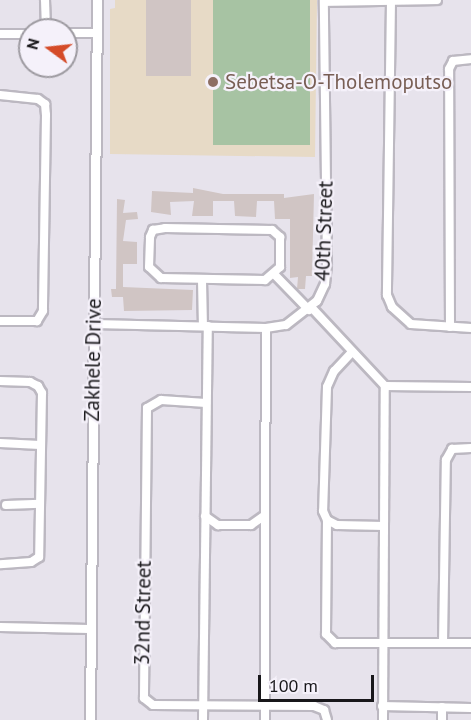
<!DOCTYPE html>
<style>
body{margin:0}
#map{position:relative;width:471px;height:720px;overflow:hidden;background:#e7e3ec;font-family:"PT Sans",sans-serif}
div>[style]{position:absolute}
.education>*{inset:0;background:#e7dac6}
.green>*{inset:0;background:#a7c3a3;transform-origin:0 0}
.building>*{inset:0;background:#d0c5c4;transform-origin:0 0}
.roads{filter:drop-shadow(2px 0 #bcb8c1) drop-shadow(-2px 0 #bcb8c1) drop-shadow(0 2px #bcb8c1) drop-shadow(0 -2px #bcb8c1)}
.minor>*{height:8px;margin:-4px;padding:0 4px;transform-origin:4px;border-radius:4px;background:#fff}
.tertiary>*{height:9px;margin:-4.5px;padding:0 4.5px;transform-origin:4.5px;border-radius:4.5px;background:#fff}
.dots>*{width:16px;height:16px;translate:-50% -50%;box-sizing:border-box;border:3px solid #f5f1fa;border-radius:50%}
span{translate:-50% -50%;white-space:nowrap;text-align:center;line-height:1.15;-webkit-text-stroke:4.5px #f5f1fa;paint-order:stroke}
.education-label{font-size:21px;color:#785e54}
.left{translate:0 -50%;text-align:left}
.street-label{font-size:21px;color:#18171a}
.north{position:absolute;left:18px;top:18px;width:60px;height:60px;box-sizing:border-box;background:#f5f1fa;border:2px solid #9d9aa0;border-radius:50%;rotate:285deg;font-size:16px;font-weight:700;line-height:24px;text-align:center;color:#18171a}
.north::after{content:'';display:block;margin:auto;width:21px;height:27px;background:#d54b28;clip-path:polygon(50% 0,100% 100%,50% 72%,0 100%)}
.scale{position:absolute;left:258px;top:675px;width:116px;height:27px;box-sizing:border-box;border:3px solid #18171a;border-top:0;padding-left:8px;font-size:18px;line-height:21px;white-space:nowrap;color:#18171a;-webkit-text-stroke:4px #f5f1fa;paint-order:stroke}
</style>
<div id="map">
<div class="education">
<i style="clip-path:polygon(115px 0,317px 0,315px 157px,110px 154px,110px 9px,115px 8px)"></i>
</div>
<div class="green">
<i style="left:213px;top:0;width:97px;height:145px"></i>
</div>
<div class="building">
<i style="left:146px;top:0;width:45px;height:76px"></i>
<i style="clip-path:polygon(193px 188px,223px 194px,284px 194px,284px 198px,314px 194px,312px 276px,306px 276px,305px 289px,297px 289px,298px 277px,290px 278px,290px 219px,275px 219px,274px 201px,257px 201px,256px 217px,235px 216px,234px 201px,213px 201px,213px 216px,192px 216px,194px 201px,170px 202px,171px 215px,151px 212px,152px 191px,193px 193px)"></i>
<i style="clip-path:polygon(117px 199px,125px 200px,123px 213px,137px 212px,138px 219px,126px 220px,123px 241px,137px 242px,137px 264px,123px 264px,123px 287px,193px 290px,192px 310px,124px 311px,123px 297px,112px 297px,111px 289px,116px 289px)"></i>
</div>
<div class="roads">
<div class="minor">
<i style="left:45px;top:0;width:30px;rotate:88deg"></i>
<i style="left:391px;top:1px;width:294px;rotate:90.8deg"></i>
<i style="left:387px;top:295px;width:13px;rotate:67deg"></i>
<i style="left:392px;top:307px;width:25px;rotate:42deg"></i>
<i style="left:411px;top:324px;width:60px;rotate:3.8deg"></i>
<i style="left:324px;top:2px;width:113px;rotate:-1deg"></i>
<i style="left:66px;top:33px;width:31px"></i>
<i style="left:0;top:34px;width:30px"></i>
<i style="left:0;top:95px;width:38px;rotate:6deg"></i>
<i style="left:38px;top:99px;width:9px;rotate:36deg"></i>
<i style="left:45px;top:104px;width:11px;rotate:85deg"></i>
<i style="left:46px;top:115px;width:196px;rotate:90.9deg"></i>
<i style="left:43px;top:311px;width:12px;rotate:121deg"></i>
<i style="left:37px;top:321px;width:37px;rotate:180deg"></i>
<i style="left:165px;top:228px;width:107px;rotate:1.1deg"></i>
<i style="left:272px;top:230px;width:11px;rotate:41deg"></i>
<i style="left:280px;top:237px;width:30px;rotate:90deg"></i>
<i style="left:280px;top:267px;width:20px;rotate:139deg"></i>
<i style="left:265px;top:280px;width:104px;rotate:-178.9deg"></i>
<i style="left:161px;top:278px;width:16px;rotate:-137deg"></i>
<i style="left:149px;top:267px;width:30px;rotate:-88deg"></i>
<i style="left:150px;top:237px;width:8px;rotate:-67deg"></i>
<i style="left:153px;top:230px;width:12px;rotate:-9deg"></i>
<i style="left:275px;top:275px;width:49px;rotate:45.8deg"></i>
<i style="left:202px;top:280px;width:46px;rotate:88.8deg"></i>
<i style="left:312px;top:308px;width:107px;rotate:46.9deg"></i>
<i style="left:385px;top:386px;width:86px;rotate:0.7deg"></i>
<i style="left:94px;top:324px;width:172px;rotate:1.3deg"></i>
<i style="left:266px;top:328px;width:20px;rotate:-9deg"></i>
<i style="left:286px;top:325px;width:39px;rotate:-38deg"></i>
<i style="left:317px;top:301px;width:19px;rotate:-65deg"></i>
<i style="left:325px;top:284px;width:20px;rotate:-84deg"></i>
<i style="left:327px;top:264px;width:264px;rotate:-90.7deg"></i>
<i style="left:450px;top:327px;width:258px;rotate:-90.2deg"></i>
<i style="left:449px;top:69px;width:9px;rotate:-63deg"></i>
<i style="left:453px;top:61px;width:18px;rotate:-6deg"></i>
<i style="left:352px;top:352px;width:26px;rotate:133deg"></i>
<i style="left:334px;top:371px;width:17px;rotate:114deg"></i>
<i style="left:327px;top:387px;width:124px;rotate:91.8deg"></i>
<i style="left:323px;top:511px;width:10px;rotate:66deg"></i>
<i style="left:327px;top:520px;width:114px;rotate:90.5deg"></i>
<i style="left:326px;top:634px;width:13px;rotate:45deg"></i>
<i style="left:335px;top:643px;width:136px"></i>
<i style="left:0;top:381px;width:30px;rotate:2deg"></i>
<i style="left:30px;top:382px;width:9px;rotate:27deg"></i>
<i style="left:38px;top:386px;width:8px;rotate:60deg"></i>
<i style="left:42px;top:393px;width:164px;rotate:91deg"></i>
<i style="left:39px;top:557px;width:9px;rotate:148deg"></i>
<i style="left:31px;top:562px;width:31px;rotate:176deg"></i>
<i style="left:206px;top:403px;width:45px;rotate:-176.2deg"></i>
<i style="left:161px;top:400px;width:16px;rotate:150deg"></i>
<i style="left:147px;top:408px;width:290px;rotate:90.6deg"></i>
<i style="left:144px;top:698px;width:11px;rotate:38deg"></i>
<i style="left:153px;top:705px;width:161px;rotate:0.4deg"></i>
<i style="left:314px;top:706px;width:11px;rotate:22deg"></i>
<i style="left:324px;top:710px;width:10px;rotate:73deg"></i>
<i style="left:0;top:443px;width:40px;rotate:2.9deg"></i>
<i style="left:6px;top:505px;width:34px;rotate:-2deg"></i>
<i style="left:205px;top:516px;width:16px;rotate:35deg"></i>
<i style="left:218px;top:525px;width:33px"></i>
<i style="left:251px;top:525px;width:16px;rotate:-35deg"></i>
<i style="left:327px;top:520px;width:11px;rotate:27deg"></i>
<i style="left:337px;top:525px;width:47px;rotate:1.2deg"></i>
<i style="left:0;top:627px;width:89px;rotate:1.3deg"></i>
<i style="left:443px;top:643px;width:183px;rotate:-89.1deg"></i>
<i style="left:446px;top:460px;width:13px;rotate:-61deg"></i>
<i style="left:452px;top:449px;width:19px;rotate:-3deg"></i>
<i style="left:382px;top:706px;width:89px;rotate:1.3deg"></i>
<i style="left:203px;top:720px;width:394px;rotate:-89.3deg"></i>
<i style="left:265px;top:720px;width:392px;rotate:-89.9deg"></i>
<i style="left:383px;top:720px;width:334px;rotate:-89.7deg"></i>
<i style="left:442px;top:720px;width:13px;rotate:-90deg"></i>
</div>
<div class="tertiary">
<i style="left:90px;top:720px;width:720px;rotate:-89.44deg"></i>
</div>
</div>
<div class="dots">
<i style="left:213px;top:82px;background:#8d6e63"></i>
</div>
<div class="education-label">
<span class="left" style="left:225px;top:82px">Sebetsa-O-Tholemoputso</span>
</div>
<div class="street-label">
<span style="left:324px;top:231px;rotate:-88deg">40th Street</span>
<span style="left:93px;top:360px;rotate:-89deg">Zakhele Drive</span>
<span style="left:143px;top:613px;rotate:-89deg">32nd Street</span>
</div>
<div class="north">N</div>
<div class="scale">100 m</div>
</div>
